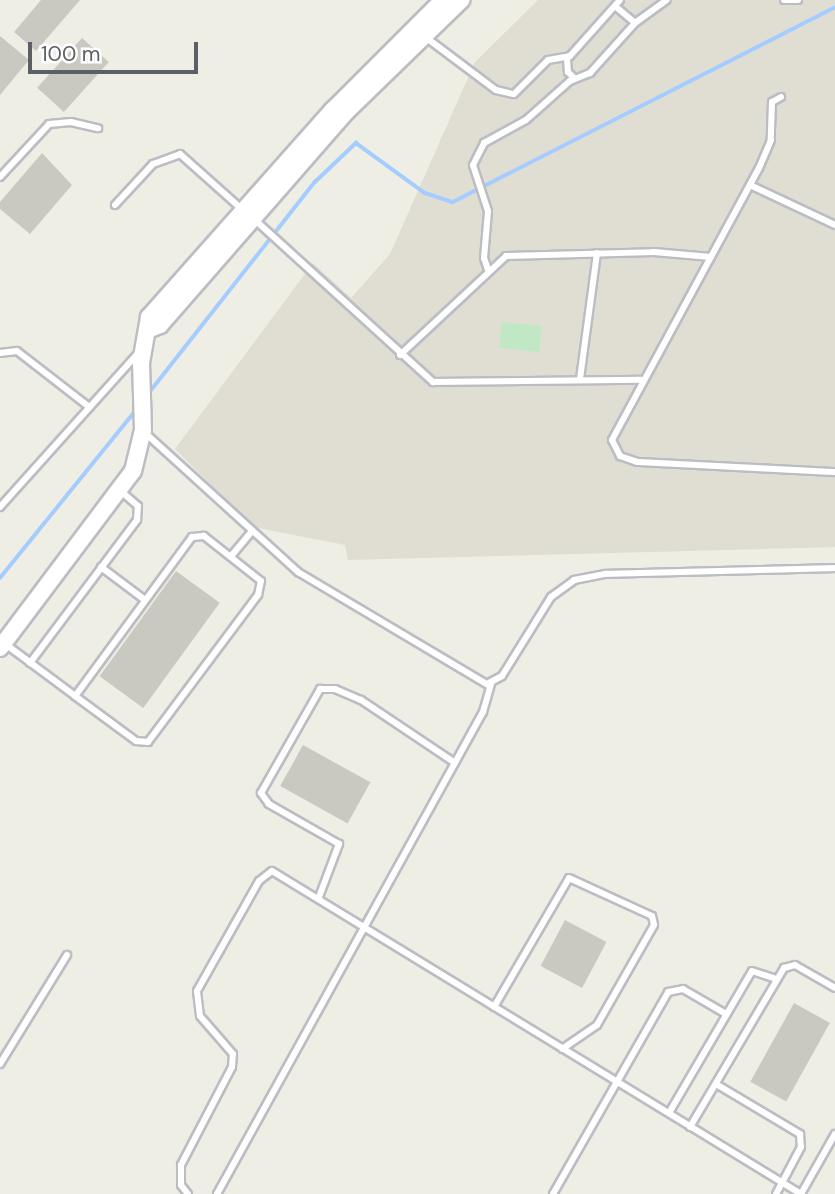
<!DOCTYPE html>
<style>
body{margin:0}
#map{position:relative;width:835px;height:1194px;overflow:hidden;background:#efeee4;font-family:"DM Sans",sans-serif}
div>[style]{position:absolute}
.education>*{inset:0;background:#e0ded3}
.green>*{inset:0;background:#c0e8c5;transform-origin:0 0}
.stream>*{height:3.5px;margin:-1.75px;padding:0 1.75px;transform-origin:1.75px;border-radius:1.75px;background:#a5ccff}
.building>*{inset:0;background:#cac9c1;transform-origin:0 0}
.roads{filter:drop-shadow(2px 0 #bcbdc4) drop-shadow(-2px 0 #bcbdc4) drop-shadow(0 2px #bcbdc4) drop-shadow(0 -2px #bcbdc4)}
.service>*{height:6px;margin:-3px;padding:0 3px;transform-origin:3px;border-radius:3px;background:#fff}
.tertiary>*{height:16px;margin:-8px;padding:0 8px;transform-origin:8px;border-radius:8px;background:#fff}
span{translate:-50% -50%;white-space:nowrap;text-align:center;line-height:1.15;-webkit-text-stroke:6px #fff;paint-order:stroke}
.scale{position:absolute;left:28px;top:42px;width:170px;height:32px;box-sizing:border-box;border:4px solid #5c5f66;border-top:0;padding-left:9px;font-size:21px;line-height:24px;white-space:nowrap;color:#5c5f66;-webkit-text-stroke:5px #fff;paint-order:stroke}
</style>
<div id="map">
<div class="education">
<i style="clip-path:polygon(538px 0,835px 0,835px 547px,348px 560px,345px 545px,253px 527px,175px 449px,313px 263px,351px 298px,390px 254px,475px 62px)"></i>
</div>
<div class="green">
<i style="left:502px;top:322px;width:40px;height:26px;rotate:6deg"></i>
</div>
<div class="stream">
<i style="left:148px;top:394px;width:270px;rotate:-51.8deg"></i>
<i style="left:315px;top:182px;width:57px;rotate:-43.6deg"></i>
<i style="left:356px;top:143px;width:85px;rotate:35.9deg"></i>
<i style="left:425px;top:193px;width:29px;rotate:18deg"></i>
<i style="left:453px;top:202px;width:429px;rotate:-27deg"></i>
<i style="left:0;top:578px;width:215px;rotate:-51deg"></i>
</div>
<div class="building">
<i style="clip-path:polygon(41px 0,80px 0,36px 51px,14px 32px)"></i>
<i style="clip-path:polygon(0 36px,29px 60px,0 95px)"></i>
<i style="left:82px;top:38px;width:36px;height:67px;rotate:42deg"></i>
<i style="clip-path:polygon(42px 153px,72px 185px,30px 234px,0 209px,0 202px)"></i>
<i style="left:176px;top:571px;width:54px;height:130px;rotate:36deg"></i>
<i style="left:303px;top:745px;width:77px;height:47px;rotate:29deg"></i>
<i style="left:565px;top:920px;width:47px;height:52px;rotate:28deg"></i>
<i style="left:794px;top:1003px;width:41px;height:90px;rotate:29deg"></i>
</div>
<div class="roads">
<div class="service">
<i style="left:784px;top:0;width:14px"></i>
<i style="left:615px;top:6px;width:26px;rotate:40deg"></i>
<i style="left:424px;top:36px;width:90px;rotate:36.9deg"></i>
<i style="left:496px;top:90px;width:18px;rotate:13deg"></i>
<i style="left:514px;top:94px;width:48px;rotate:-45deg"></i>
<i style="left:548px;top:60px;width:22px;rotate:-10deg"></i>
<i style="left:570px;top:56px;width:75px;rotate:-48.2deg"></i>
<i style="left:567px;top:59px;width:13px;rotate:86deg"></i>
<i style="left:568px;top:72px;width:8px;rotate:45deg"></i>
<i style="left:781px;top:97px;width:10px;rotate:151deg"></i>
<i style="left:772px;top:102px;width:38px;rotate:92deg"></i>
<i style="left:771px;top:140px;width:30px;rotate:113deg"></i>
<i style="left:759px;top:168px;width:309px;rotate:118.4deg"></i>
<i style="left:612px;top:440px;width:18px;rotate:63deg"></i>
<i style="left:620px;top:456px;width:18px;rotate:19deg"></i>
<i style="left:637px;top:462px;width:198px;rotate:2.9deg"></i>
<i style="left:0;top:177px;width:72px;rotate:-47.2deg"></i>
<i style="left:49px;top:124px;width:22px;rotate:-5deg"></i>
<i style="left:71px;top:122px;width:28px;rotate:13deg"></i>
<i style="left:750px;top:185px;width:94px;rotate:25.2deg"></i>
<i style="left:115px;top:205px;width:56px;rotate:-47.2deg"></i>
<i style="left:153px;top:164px;width:29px;rotate:-20deg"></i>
<i style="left:180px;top:154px;width:86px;rotate:41.7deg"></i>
<i style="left:255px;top:220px;width:241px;rotate:42.3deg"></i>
<i style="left:433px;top:382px;width:208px;rotate:-0.6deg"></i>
<i style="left:488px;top:270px;width:13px;rotate:-108deg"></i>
<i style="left:484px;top:258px;width:47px;rotate:-85.1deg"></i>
<i style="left:488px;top:211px;width:48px;rotate:-108.1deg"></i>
<i style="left:473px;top:165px;width:25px;rotate:-63deg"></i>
<i style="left:484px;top:143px;width:48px;rotate:-28.7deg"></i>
<i style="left:526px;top:120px;width:59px;rotate:-41.6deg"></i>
<i style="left:570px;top:81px;width:22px;rotate:-22deg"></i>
<i style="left:590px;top:73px;width:67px;rotate:-48deg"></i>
<i style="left:635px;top:23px;width:39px;rotate:-36deg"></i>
<i style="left:0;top:353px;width:17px;rotate:-7deg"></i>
<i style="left:17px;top:351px;width:90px;rotate:37.8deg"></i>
<i style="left:400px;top:355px;width:145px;rotate:-43deg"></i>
<i style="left:506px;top:256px;width:148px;rotate:-1.5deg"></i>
<i style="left:654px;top:252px;width:57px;rotate:5deg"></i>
<i style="left:580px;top:379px;width:127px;rotate:-82.3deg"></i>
<i style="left:143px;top:431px;width:210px;rotate:42.3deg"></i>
<i style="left:298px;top:572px;width:220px;rotate:30.7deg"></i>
<i style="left:487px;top:684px;width:17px;rotate:-28deg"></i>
<i style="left:502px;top:676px;width:93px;rotate:-58.2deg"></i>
<i style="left:551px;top:597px;width:29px;rotate:-36deg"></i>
<i style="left:574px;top:580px;width:32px;rotate:-11deg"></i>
<i style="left:605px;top:574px;width:230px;rotate:-1.5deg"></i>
<i style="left:0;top:507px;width:208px;rotate:-48.1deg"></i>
<i style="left:232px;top:555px;width:31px;rotate:-50deg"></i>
<i style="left:101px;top:567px;width:55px;rotate:36.9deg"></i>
<i style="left:4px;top:643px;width:89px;rotate:36.7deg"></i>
<i style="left:75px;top:696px;width:76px;rotate:36.4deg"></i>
<i style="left:136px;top:741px;width:12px;rotate:5deg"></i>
<i style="left:148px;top:742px;width:184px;rotate:-53.2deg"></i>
<i style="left:258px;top:595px;width:14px;rotate:-78deg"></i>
<i style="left:261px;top:581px;width:73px;rotate:-141.7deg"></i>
<i style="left:204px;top:536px;width:12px;rotate:175deg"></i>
<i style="left:192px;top:537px;width:197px;rotate:126.3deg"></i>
<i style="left:30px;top:663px;width:179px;rotate:-53.2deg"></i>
<i style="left:137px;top:520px;width:14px;rotate:-86deg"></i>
<i style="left:138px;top:506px;width:23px;rotate:-139deg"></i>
<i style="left:319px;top:897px;width:57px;rotate:-69.3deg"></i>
<i style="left:339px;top:844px;width:81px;rotate:-150.3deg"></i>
<i style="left:269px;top:804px;width:14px;rotate:-126deg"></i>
<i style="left:261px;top:793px;width:120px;rotate:-60.4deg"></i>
<i style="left:320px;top:689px;width:15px"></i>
<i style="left:335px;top:689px;width:28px;rotate:23deg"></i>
<i style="left:361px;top:700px;width:113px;rotate:33.8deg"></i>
<i style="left:494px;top:1007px;width:149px;rotate:-59.8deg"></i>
<i style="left:569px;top:878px;width:91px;rotate:24.6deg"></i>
<i style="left:652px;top:916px;width:9px;rotate:77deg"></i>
<i style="left:654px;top:925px;width:115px;rotate:119.7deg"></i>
<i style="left:597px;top:1025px;width:42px;rotate:145.6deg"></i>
<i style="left:0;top:1064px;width:128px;rotate:-58.4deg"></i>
<i style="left:716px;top:1084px;width:98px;rotate:30.8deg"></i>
<i style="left:800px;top:1134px;width:13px;rotate:86deg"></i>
<i style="left:801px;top:1147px;width:53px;rotate:118deg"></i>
<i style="left:669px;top:1113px;width:164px;rotate:-59.7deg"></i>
<i style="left:752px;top:971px;width:26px;rotate:18deg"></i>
<i style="left:690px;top:1127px;width:185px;rotate:-59.4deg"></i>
<i style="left:784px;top:968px;width:11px;rotate:-15deg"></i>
<i style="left:795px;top:965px;width:46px;rotate:29.9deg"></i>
<i style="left:188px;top:1194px;width:11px;rotate:-128deg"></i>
<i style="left:181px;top:1185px;width:20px;rotate:-90deg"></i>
<i style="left:181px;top:1165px;width:110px;rotate:-62.5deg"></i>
<i style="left:232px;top:1067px;width:13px;rotate:-86deg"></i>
<i style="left:233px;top:1054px;width:50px;rotate:-131deg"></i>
<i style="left:200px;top:1016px;width:25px;rotate:-97deg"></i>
<i style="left:197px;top:991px;width:126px;rotate:-60.6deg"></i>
<i style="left:259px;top:881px;width:16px;rotate:-38deg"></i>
<i style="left:272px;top:871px;width:620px;rotate:31.41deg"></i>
<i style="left:217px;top:1194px;width:551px;rotate:-61.11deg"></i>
<i style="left:483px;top:712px;width:29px;rotate:-74deg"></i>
<i style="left:553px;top:1194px;width:232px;rotate:-60.3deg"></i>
<i style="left:668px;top:992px;width:15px;rotate:-11deg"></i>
<i style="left:683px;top:989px;width:50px;rotate:30.2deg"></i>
<i style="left:801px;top:1194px;width:69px;rotate:-60.5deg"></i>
</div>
<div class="tertiary">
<i style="left:148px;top:330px;width:13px;rotate:-23deg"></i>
<i style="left:160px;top:325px;width:283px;rotate:-48.9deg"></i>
<i style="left:346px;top:112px;width:161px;rotate:-44.2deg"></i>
<i style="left:0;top:648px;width:221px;rotate:-53.1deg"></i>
<i style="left:133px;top:471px;width:42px;rotate:-76.3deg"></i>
<i style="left:143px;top:430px;width:67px;rotate:-91.7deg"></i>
<i style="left:141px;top:363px;width:47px;rotate:-80.1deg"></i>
<i style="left:149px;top:317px;width:277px;rotate:-48.4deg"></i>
<i style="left:333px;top:110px;width:156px;rotate:-45deg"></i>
</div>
</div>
<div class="scale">100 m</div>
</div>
